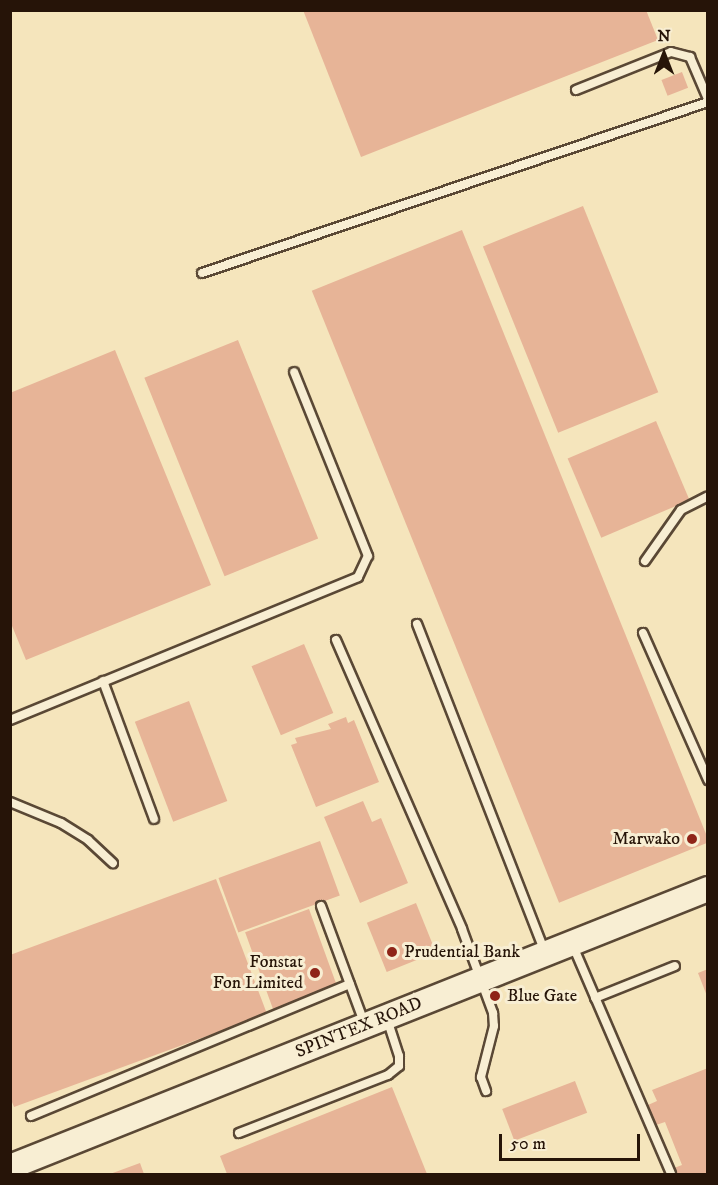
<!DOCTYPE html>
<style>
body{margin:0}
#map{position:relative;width:718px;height:1185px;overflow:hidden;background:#f5e5bc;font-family:"IM FELL DW Pica",serif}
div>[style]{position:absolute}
.building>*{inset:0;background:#e7b497;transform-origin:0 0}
.roads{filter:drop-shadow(2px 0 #5a4835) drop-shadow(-2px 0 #5a4835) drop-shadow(0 2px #5a4835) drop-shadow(0 -2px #5a4835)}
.service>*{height:8px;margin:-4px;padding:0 4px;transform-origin:4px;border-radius:4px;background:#f8eed3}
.secondary>*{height:24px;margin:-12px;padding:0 12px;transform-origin:12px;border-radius:12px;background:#f8eed3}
.dots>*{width:16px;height:16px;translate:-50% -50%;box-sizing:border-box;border:3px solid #f8eed3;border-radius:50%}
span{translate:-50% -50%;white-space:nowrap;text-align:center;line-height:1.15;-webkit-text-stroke:6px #f8eed3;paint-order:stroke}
.poi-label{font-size:18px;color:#261408}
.right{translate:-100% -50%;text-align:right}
.left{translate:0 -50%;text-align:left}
.street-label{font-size:18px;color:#261408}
.frame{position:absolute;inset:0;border:12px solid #261408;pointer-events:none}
.north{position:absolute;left:634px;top:24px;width:60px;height:60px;-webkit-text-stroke:4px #f8eed3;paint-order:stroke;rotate:0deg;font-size:16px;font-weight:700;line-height:24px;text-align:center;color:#261408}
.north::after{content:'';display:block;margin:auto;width:21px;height:27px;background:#261408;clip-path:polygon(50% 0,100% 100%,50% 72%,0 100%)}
.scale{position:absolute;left:499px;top:1134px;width:141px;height:27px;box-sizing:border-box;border:3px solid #261408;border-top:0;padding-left:8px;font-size:18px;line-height:21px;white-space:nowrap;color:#261408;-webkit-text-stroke:4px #f8eed3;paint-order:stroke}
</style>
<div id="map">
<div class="building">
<i style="clip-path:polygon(303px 10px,646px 10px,658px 40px,361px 157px)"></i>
<i style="left:682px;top:72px;width:17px;height:22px;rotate:69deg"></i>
<i style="left:583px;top:206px;width:201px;height:108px;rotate:68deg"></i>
<i style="left:462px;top:230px;width:660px;height:162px;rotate:68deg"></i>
<i style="left:238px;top:340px;width:214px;height:101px;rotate:68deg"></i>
<i style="clip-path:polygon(115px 350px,211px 585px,26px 660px,10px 621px,10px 393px)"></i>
<i style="left:656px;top:421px;width:86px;height:96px;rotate:67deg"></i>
<i style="left:304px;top:644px;width:75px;height:57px;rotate:67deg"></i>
<i style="left:189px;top:701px;width:107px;height:58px;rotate:69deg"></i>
<i style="clip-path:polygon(346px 717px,348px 723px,354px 720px,379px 782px,316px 807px,291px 745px,297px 743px,295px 738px,331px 729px,328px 724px)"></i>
<i style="clip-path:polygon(363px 801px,372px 822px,381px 818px,408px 883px,360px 903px,324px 817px)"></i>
<i style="left:320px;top:841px;width:58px;height:108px;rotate:70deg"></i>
<i style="clip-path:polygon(216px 879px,267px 1014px,14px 1107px,10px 1097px,10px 955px)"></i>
<i style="left:416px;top:903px;width:53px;height:53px;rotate:68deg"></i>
<i style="left:309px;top:909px;width:84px;height:68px;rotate:70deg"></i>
<i style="clip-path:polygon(708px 969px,708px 996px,707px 996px,698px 973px)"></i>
<i style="clip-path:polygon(708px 1068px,708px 1174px,677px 1174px,674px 1168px,682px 1165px,665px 1122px,656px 1125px,648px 1105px,657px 1101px,652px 1090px)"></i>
<i style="left:575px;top:1081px;width:34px;height:78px;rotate:69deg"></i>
<i style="clip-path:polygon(392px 1087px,427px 1174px,227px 1174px,220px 1156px)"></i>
<i style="clip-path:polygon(140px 1163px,144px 1174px,110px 1174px)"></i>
</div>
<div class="roads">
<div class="service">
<i style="left:576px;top:90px;width:102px;rotate:-21.8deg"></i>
<i style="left:671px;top:52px;width:20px;rotate:15deg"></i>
<i style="left:690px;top:57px;width:46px;rotate:66.8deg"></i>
<i style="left:202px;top:273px;width:534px;rotate:-18.67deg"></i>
<i style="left:645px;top:561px;width:62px;rotate:-54.8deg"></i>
<i style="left:681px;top:510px;width:30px;rotate:-27deg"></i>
<i style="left:417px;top:624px;width:353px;rotate:68.7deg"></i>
<i style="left:643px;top:633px;width:161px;rotate:66.1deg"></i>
<i style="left:336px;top:640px;width:315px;rotate:66.4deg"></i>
<i style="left:462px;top:929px;width:90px;rotate:69.7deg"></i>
<i style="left:493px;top:1013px;width:13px;rotate:86deg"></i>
<i style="left:494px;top:1026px;width:53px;rotate:104.3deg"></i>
<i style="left:481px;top:1077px;width:15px;rotate:70deg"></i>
<i style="left:103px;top:681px;width:147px;rotate:69.7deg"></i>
<i style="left:10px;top:720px;width:376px;rotate:-22.3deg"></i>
<i style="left:358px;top:577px;width:23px;rotate:-65deg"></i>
<i style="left:368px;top:556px;width:198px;rotate:-111.9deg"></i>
<i style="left:10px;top:802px;width:55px;rotate:22.4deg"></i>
<i style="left:61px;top:823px;width:32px;rotate:32deg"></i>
<i style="left:88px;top:840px;width:34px;rotate:43deg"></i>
<i style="left:321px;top:906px;width:127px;rotate:69.7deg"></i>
<i style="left:573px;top:946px;width:248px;rotate:66.7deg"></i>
<i style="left:595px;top:998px;width:86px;rotate:-21.8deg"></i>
<i style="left:31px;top:1116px;width:345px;rotate:-22.5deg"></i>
<i style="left:239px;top:1133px;width:160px;rotate:-21.3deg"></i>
<i style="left:388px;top:1075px;width:14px;rotate:-39deg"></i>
<i style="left:399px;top:1066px;width:10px;rotate:-90deg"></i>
<i style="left:399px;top:1056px;width:38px;rotate:-108deg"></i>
</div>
<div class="secondary">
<i style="left:10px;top:1167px;width:751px;rotate:-21.72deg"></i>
</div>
</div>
<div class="dots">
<i style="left:692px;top:839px;background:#8f2418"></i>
<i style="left:392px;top:952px;background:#8f2418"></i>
<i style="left:315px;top:973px;background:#8f2418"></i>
<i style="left:495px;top:996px;background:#8f2418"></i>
</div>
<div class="poi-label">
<span class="right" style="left:680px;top:839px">Marwako</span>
<span class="left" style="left:404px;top:952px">Prudential Bank</span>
<span class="right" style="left:303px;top:973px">Fonstat<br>Fon Limited</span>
<span class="left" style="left:507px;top:996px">Blue Gate</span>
</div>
<div class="street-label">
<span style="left:359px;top:1028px;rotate:-22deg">SPINTEX ROAD</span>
</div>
<div class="frame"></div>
<div class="north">N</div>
<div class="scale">50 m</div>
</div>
